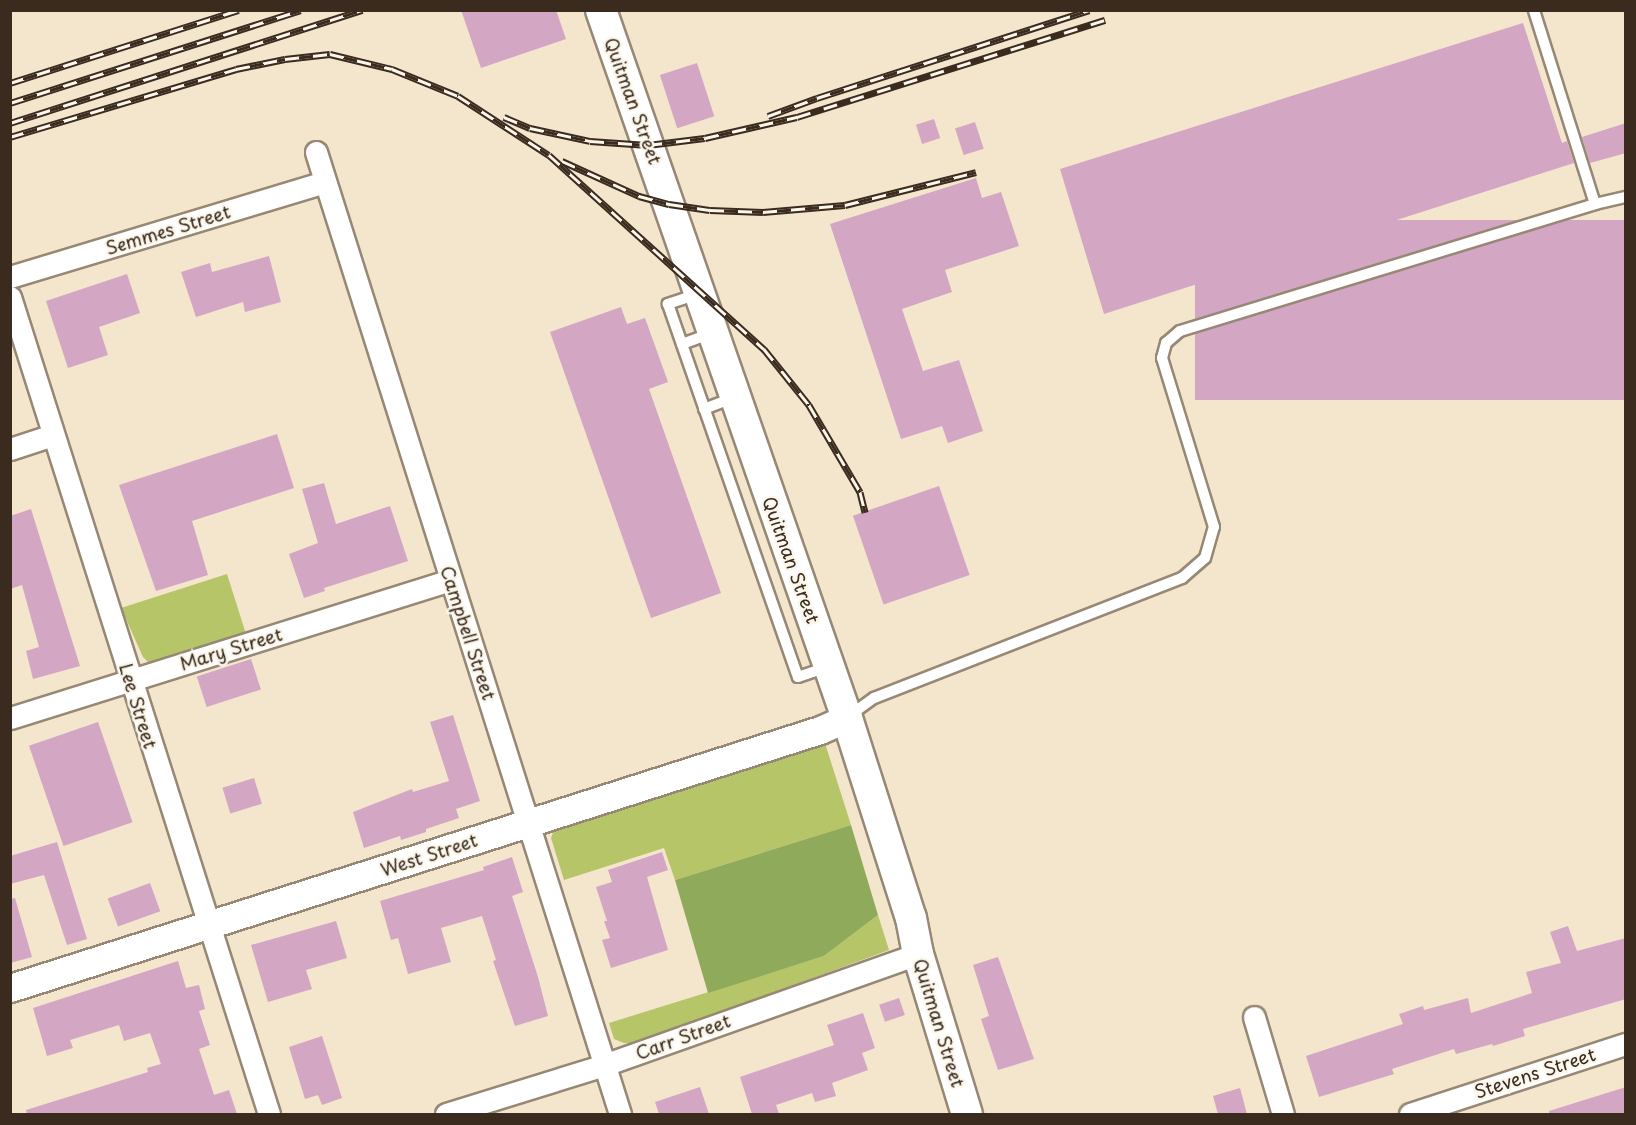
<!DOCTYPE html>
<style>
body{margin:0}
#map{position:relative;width:1636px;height:1125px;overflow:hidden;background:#f3e6cc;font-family:"Playpen Sans",sans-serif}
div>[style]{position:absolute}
.green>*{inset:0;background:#b6c568}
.forest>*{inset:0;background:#90aa5c}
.building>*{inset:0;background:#d3a6c3;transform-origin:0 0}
.roads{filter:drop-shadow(2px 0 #978875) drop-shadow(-2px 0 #978875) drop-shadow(0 2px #978875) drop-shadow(0 -2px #978875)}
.service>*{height:10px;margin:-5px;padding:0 5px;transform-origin:5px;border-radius:5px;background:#fff}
.minor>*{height:21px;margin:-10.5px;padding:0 10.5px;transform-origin:10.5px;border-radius:10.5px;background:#fff}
.tertiary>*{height:27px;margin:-13.5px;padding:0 13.5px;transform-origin:13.5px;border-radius:13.5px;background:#fff}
.secondary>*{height:30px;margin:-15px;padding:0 15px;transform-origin:15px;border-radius:15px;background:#fff}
.rail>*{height:7px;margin-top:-3.5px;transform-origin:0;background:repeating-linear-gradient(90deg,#fbf7ec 0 14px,#3b2a1e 0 28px);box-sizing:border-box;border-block:2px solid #3b2a1e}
span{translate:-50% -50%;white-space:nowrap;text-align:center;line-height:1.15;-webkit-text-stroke:5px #fbf7ec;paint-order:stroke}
.street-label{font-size:18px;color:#3b2a1e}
.frame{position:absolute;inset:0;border:12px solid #3b2a1e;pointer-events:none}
</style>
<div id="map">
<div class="green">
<i style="clip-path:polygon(227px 574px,246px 634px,149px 663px,143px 657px,121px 608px)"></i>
<i style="clip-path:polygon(824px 740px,851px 825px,675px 880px,664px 848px,564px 880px,551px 838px,556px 825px)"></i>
<i style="clip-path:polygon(878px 915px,889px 950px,637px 1043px,624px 1043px,614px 1039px,609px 1023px,824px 956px)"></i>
</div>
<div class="forest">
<i style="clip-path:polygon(851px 825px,878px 915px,824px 956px,708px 993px,675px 880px)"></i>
</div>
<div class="building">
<i style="clip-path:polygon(461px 10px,556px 10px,566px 39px,481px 68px)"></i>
<i style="clip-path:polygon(1523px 23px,1562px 143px,1567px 141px,1574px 163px,1104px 314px,1060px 169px)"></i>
<i style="left:697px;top:63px;width:56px;height:39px;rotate:72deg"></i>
<i style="left:934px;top:119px;width:20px;height:19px;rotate:72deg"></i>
<i style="left:975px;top:122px;width:28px;height:21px;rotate:72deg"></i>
<i style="clip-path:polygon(1626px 123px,1626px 153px,1590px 163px,1582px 137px)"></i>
<i style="clip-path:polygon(976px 178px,982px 198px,1001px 192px,1019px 246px,945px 270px,952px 292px,902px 309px,923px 371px,959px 360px,983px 431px,948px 443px,942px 426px,901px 439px,830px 224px)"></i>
<i style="left:1626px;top:220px;width:180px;height:431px;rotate:90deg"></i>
<i style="clip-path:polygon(269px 256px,281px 302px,245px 312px,243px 302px,196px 317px,181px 272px,210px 263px,212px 272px)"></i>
<i style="clip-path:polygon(127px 274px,140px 313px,99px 327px,108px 355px,68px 368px,46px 301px)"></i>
<i style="clip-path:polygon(621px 307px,627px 324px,645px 318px,668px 382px,649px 389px,721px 593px,651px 618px,550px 332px)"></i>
<i style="clip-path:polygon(277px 434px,294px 488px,192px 521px,208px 575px,156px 591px,119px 485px)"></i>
<i style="clip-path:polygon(324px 483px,336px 524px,390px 506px,408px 561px,324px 588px,325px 591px,304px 598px,289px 554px,318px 543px,302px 489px)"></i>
<i style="left:939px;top:486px;width:94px;height:91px;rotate:71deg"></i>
<i style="clip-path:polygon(31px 509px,80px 666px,33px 679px,26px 651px,39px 647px,22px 585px,10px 589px,10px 516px)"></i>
<i style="left:251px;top:659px;width:32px;height:57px;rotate:72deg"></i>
<i style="clip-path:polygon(453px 715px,480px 801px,456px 809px,459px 818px,426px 829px,426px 832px,401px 840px,400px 836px,364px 848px,353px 812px,412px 789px,413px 792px,449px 781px,430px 722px)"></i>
<i style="left:98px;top:722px;width:106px;height:73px;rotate:71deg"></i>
<i style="left:254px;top:778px;width:27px;height:33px;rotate:73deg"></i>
<i style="clip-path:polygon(57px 842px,87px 939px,67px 945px,44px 875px,10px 884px,10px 856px)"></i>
<i style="clip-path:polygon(662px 852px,668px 870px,647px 877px,668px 950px,611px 968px,602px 940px,610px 938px,604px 921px,607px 921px,596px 887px,612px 882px,608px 870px)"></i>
<i style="clip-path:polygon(512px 857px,523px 892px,512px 896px,538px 977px,548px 1016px,515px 1026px,493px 961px,496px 960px,482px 916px,441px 928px,451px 962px,408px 974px,398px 938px,391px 940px,380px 901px,484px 870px,483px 867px)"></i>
<i style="left:150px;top:883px;width:30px;height:45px;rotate:70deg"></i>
<i style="clip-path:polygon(15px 898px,32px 957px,10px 963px,10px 899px)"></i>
<i style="clip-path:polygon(336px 921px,347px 958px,306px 970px,312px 989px,268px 1002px,251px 945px)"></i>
<i style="clip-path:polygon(1568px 926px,1577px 951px,1626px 938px,1626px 999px,1523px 1029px,1525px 1036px,1493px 1046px,1492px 1044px,1456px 1054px,1454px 1049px,1392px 1069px,1394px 1074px,1319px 1097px,1306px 1056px,1403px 1024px,1399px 1014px,1423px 1006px,1424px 1010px,1468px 998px,1471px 1013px,1532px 993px,1526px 972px,1561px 963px,1550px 932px)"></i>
<i style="clip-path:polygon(998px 957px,1034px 1059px,998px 1070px,981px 1019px,989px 1016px,973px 965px)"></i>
<i style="clip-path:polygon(178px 961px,186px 988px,199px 985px,205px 1009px,199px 1011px,210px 1045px,199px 1049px,214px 1095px,229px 1090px,237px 1114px,27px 1114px,26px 1110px,148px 1072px,147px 1068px,161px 1064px,150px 1033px,124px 1041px,119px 1025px,70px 1040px,73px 1048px,47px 1056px,33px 1008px)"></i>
<i style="left:899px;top:998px;width:18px;height:21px;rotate:71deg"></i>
<i style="clip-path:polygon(863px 1013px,875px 1048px,862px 1053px,868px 1070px,832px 1083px,836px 1096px,815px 1102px,812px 1093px,776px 1105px,779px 1114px,752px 1114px,740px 1077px,834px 1045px,827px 1025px)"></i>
<i style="clip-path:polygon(322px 1036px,342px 1098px,322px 1105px,318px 1095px,305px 1099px,289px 1047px)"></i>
<i style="clip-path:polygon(700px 1087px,709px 1114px,659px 1114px,655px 1102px)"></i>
<i style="clip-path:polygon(1626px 1087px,1626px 1114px,1549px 1114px,1549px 1111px)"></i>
<i style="clip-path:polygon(1240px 1088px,1247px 1114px,1218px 1114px,1213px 1096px)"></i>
</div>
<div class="roads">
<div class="service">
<i style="left:1595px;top:204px;width:32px;rotate:-13deg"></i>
<i style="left:698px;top:294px;width:32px;rotate:162deg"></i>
<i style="left:668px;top:304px;width:395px;rotate:70.8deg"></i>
<i style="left:798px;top:677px;width:31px;rotate:-19deg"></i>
<i style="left:682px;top:344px;width:32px;rotate:-20deg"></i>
<i style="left:704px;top:409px;width:31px;rotate:-21deg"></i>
<i style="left:849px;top:716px;width:31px;rotate:-36deg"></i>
<i style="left:874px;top:698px;width:331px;rotate:-21.3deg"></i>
<i style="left:1182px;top:578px;width:30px;rotate:-41deg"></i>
<i style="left:1205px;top:558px;width:32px;rotate:-74deg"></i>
<i style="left:1214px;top:527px;width:177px;rotate:-107.1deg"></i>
<i style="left:1162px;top:358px;width:16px;rotate:-75deg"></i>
<i style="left:1166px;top:343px;width:18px;rotate:-41deg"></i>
<i style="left:1180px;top:331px;width:434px;rotate:-17deg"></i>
<i style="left:1595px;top:204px;width:203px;rotate:-107.5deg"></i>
</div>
<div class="minor">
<i style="left:316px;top:152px;width:1009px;rotate:72.46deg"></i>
<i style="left:10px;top:277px;width:329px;rotate:-16.8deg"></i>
<i style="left:10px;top:297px;width:857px;rotate:72.41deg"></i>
<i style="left:10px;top:449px;width:45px;rotate:-18deg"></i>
<i style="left:10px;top:718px;width:462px;rotate:-17.4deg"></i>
<i style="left:1254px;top:1017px;width:101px;rotate:73.4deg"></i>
<i style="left:446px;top:1114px;width:165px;rotate:-17.2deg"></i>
<i style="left:604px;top:1065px;width:333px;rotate:-19.5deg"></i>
<i style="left:1410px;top:1114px;width:227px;rotate:-18deg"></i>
</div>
<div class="tertiary">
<i style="left:10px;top:988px;width:850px;rotate:-17.67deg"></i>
<i style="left:820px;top:730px;width:30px;rotate:-24deg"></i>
</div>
<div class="secondary">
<i style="left:601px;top:10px;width:750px;rotate:70.84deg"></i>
<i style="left:847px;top:718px;width:210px;rotate:72.3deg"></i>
<i style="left:911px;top:918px;width:37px;rotate:79deg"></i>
<i style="left:918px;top:954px;width:167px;rotate:73deg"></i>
</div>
</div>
<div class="rail">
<i style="left:10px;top:83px;width:240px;rotate:-17.7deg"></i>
<i style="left:10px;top:103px;width:305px;rotate:-17.7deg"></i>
<i style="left:768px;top:116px;width:52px;rotate:-20.2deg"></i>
<i style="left:817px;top:98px;width:286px;rotate:-17.9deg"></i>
<i style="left:504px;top:117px;width:28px;rotate:23deg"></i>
<i style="left:530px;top:128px;width:61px;rotate:12.2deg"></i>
<i style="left:590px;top:141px;width:58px;rotate:3.9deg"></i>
<i style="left:648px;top:145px;width:57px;rotate:-7deg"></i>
<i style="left:705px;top:138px;width:94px;rotate:-12.9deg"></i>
<i style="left:797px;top:117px;width:323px;rotate:-17.5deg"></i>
<i style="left:10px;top:123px;width:370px;rotate:-17.8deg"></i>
<i style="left:10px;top:137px;width:236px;rotate:-16.7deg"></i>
<i style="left:236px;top:69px;width:50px;rotate:-11.5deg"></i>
<i style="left:285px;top:59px;width:45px;rotate:-6.3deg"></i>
<i style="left:330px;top:54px;width:64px;rotate:13.6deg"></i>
<i style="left:392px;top:69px;width:71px;rotate:22.2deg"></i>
<i style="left:458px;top:96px;width:108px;rotate:33deg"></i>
<i style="left:549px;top:155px;width:290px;rotate:42.1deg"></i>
<i style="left:764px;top:349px;width:72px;rotate:51.2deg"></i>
<i style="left:809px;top:405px;width:101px;rotate:59.6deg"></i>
<i style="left:860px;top:492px;width:21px;rotate:76deg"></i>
<i style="left:562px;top:161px;width:85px;rotate:24.4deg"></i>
<i style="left:639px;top:196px;width:31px;rotate:15deg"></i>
<i style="left:669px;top:204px;width:41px;rotate:8.3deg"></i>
<i style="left:710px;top:210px;width:53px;rotate:2.2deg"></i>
<i style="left:763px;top:212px;width:82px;rotate:-4.9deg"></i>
<i style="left:845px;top:205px;width:135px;rotate:-14.1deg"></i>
</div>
<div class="street-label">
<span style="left:633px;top:101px;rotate:70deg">Quitman Street</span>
<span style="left:168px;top:230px;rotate:-17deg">Semmes Street</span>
<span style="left:791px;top:560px;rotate:70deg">Quitman Street</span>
<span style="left:468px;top:633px;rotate:72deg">Campbell Street</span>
<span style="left:231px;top:649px;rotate:-17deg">Mary Street</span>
<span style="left:138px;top:706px;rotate:73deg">Lee Street</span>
<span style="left:429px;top:855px;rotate:-18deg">West Street</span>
<span style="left:939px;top:1023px;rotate:73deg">Quitman Street</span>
<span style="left:683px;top:1037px;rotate:-20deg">Carr Street</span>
<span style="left:1535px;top:1073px;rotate:-18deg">Stevens Street</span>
</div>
<div class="frame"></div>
</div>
